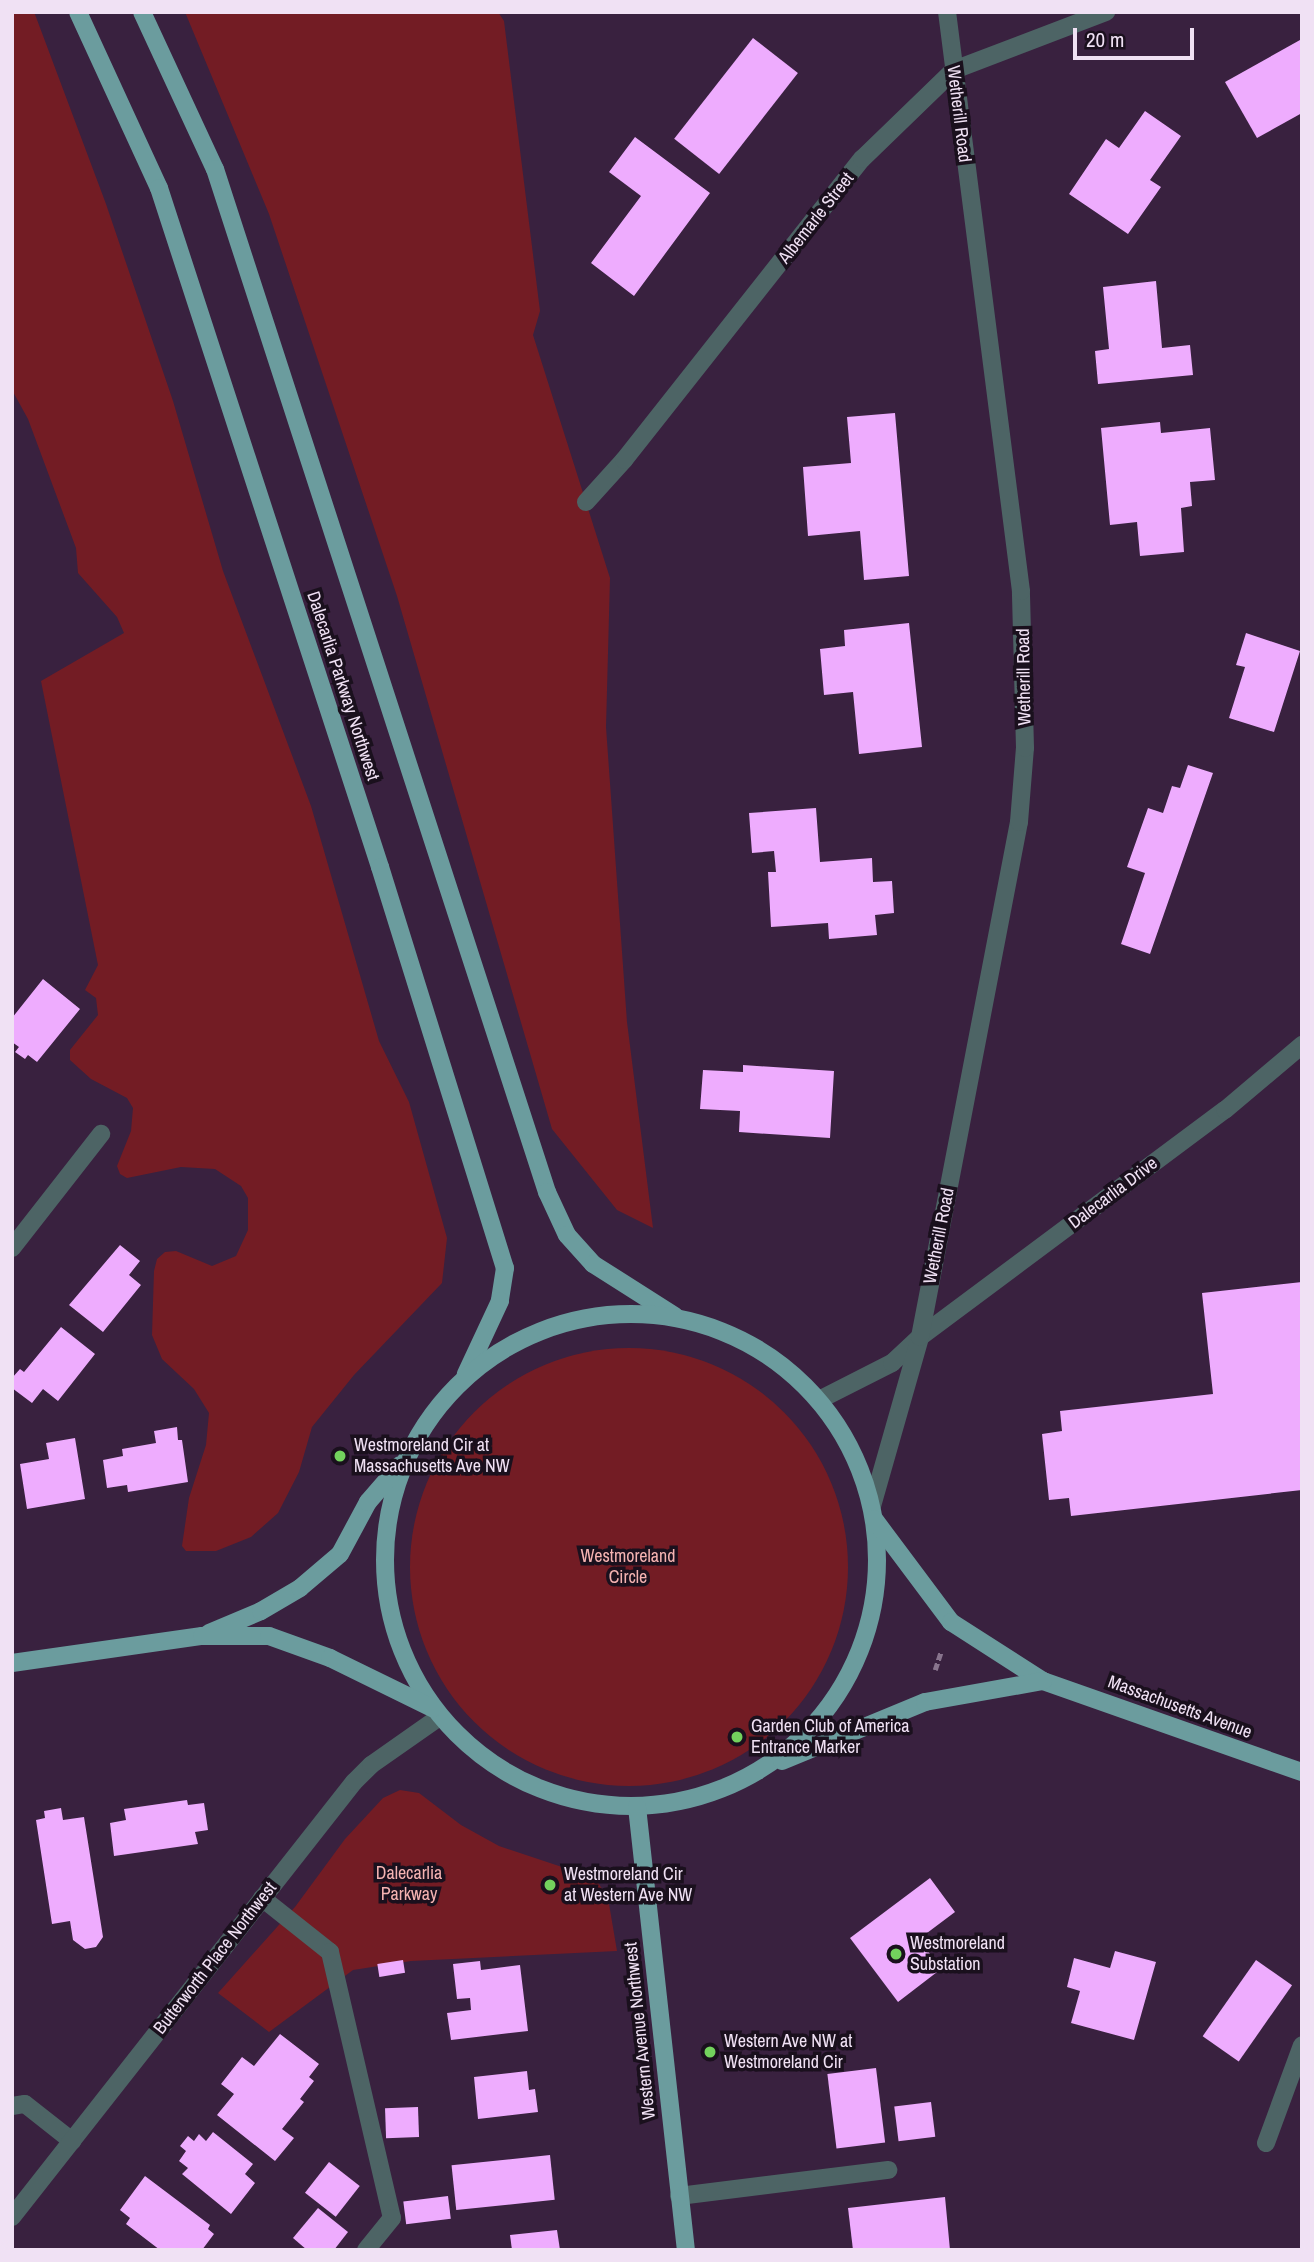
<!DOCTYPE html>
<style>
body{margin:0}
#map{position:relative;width:1314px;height:2262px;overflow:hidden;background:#39213f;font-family:"Archivo Narrow",sans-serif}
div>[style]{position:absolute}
.green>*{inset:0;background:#731c24}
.round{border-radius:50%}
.building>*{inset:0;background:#eeacfe;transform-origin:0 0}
.path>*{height:4.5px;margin-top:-2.25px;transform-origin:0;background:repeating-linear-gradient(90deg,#88748d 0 7px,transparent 0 10.5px)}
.minor>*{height:18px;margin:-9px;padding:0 9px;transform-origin:9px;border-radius:9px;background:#4d6465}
.major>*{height:18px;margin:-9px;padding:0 9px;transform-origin:9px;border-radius:9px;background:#6b9c9e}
.major>.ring{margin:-9px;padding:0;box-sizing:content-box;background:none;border:18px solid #6b9c9e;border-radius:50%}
.dots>*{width:19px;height:19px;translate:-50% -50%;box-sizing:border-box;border:4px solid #1a101d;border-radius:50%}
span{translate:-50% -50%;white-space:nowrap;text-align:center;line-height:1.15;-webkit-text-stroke:7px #1a101d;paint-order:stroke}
.street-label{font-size:18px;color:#f0e1f4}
.poi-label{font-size:18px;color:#f0e1f4}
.left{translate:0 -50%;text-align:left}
.park-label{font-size:18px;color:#f5b3b2}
.frame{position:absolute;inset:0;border:14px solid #f0e1f4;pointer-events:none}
.scale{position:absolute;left:1073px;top:28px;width:121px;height:32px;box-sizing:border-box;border:4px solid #f0e1f4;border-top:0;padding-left:9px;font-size:21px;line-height:24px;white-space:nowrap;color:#f0e1f4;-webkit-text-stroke:5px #1a101d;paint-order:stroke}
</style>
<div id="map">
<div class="green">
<i style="clip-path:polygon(12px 12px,34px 12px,36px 17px,106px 204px,173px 401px,223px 571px,311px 806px,379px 1041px,409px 1102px,447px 1238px,442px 1283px,354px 1375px,312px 1427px,299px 1472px,278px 1513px,251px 1537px,216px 1551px,186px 1551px,182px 1546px,189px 1498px,206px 1445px,209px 1413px,194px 1389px,162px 1359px,152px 1335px,154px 1271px,157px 1259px,165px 1252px,176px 1251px,212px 1266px,236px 1256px,248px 1230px,248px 1198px,241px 1186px,215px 1169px,181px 1167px,127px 1178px,120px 1174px,117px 1166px,131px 1131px,133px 1108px,127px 1098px,91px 1079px,70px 1060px,70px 1050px,98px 1015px,96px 998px,85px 990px,98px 965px,41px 681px,124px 633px,117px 617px,78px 573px,76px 548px,28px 419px,12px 390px)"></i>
<i style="clip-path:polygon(185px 12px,498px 12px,504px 21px,540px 311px,533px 335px,610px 578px,606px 727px,627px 1022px,653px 1228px,617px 1210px,552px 1129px,397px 596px,269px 214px)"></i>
<i class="round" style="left:410px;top:1348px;width:438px;height:438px"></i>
<i style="clip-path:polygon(400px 1790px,419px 1793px,461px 1825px,499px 1846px,595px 1878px,608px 1898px,617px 1951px,411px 1961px,353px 1970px,269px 2032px,218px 1993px,295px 1907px,345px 1839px,383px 1798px)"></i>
</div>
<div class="building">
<i style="left:753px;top:38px;width:57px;height:128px;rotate:38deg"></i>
<i style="clip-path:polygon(1300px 40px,1302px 113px,1257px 138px,1225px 82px)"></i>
<i style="clip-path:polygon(1145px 111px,1181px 136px,1150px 180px,1161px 187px,1128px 234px,1069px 194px,1106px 139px,1119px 148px)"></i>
<i style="clip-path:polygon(635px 137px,710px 193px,634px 296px,591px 263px,641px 196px,609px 172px)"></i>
<i style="clip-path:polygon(1156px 281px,1162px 348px,1190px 345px,1193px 375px,1098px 384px,1095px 351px,1109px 349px,1103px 287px)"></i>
<i style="clip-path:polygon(895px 413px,909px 576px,864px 580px,860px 531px,808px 536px,803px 467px,851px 463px,847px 417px)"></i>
<i style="clip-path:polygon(1160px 422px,1161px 433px,1210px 428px,1215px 480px,1190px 482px,1192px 506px,1181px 508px,1184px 552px,1140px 556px,1137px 522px,1110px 525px,1101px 428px)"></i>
<i style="clip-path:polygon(909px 623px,922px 747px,859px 754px,853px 692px,824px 695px,820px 649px,845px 646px,844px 630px)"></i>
<i style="clip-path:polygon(1246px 633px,1300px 651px,1274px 732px,1229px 718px,1245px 667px,1236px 665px)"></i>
<i style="clip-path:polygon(1188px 765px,1213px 773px,1150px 954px,1121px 944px,1145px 873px,1127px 867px,1148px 808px,1163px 813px,1172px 786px,1180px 788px)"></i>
<i style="clip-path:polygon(816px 808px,820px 862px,872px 858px,873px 882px,892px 881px,894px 913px,875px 915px,877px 935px,829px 939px,828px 923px,771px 927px,768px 872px,776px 872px,774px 851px,752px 853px,749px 813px)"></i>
<i style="clip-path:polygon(43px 979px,80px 1009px,37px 1062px,28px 1055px,25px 1059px,15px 1052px,19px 1047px,12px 1042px,12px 1018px)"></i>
<i style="clip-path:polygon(743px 1065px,834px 1071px,830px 1138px,739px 1132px,740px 1111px,700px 1109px,703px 1070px,743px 1072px)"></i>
<i style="clip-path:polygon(120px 1245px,140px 1261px,129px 1275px,141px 1285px,103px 1332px,69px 1305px)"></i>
<i style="clip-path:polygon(1302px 1282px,1302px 1490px,1071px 1516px,1069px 1498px,1049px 1500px,1042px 1434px,1062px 1431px,1060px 1411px,1213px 1394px,1202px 1293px)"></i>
<i style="clip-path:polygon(61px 1327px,95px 1354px,58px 1401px,43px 1389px,32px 1403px,12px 1388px,12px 1378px,20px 1369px,24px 1372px)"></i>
<i style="clip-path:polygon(177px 1427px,178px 1440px,182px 1440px,188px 1482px,128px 1492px,127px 1485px,107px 1488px,103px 1460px,123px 1456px,122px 1449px,156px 1443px,154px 1431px)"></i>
<i style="clip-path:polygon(75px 1438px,85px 1499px,27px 1509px,20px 1464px,49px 1459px,46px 1443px)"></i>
<i style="clip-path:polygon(187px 1800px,188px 1805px,204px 1803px,208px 1830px,195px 1832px,198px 1844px,114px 1856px,110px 1823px,126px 1820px,124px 1809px)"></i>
<i style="clip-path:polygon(61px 1808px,63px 1820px,84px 1817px,103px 1937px,96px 1947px,85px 1949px,73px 1940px,70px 1921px,52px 1924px,36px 1820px,45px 1818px,44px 1811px)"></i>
<i style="clip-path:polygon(930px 1878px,955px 1912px,919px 1939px,941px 1969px,898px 2002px,850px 1938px)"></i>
<i style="clip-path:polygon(1115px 1951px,1156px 1962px,1134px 2040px,1071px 2023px,1080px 1991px,1067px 1987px,1074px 1958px,1110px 1968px)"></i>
<i style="left:403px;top:1960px;width:13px;height:26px;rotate:81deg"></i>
<i style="left:1256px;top:1960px;width:44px;height:93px;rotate:35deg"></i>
<i style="clip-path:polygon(480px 1961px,481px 1970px,520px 1965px,528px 2031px,451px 2040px,447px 2013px,471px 2010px,470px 1998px,457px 1999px,453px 1964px)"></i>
<i style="clip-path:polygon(280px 2034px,319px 2064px,309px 2077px,314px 2081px,300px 2099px,304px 2102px,282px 2129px,294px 2138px,275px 2161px,217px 2115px,234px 2094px,221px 2084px,242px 2057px,254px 2066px)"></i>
<i style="left:876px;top:2068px;width:75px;height:49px;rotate:83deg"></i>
<i style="clip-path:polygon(527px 2071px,529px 2090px,535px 2089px,538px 2112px,478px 2119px,474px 2077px)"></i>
<i style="left:931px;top:2102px;width:35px;height:37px;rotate:83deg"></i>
<i style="left:418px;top:2107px;width:30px;height:33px;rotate:88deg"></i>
<i style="clip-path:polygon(213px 2132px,253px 2164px,245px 2174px,255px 2183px,231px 2214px,182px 2174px,188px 2168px,179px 2161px,186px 2151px,180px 2146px,188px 2136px,194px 2141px,199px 2134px,206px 2141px)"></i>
<i style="left:550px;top:2155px;width:45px;height:99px;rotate:84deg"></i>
<i style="left:329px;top:2162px;width:39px;height:39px;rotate:38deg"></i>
<i style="clip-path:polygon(145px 2176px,210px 2225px,208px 2229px,214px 2234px,202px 2250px,160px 2250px,126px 2224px,130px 2218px,120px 2210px)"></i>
<i style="left:448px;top:2196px;width:23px;height:45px;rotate:83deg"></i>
<i style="clip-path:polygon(945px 2197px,950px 2250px,853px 2250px,848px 2208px)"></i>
<i style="clip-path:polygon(318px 2208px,348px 2232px,334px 2250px,307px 2250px,293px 2238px)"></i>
<i style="clip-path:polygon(557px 2230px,560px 2250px,512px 2250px,510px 2235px)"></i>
</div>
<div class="path">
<i style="left:935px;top:1670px;width:20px;rotate:-72deg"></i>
</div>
<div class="minor">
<i style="left:586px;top:502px;width:57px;rotate:-47.9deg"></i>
<i style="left:624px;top:460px;width:384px;rotate:-51.7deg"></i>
<i style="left:862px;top:159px;width:128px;rotate:-44.1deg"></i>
<i style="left:954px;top:70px;width:163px;rotate:-20.9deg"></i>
<i style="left:12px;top:1248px;width:145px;rotate:-52deg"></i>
<i style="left:819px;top:1400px;width:82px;rotate:-26.9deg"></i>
<i style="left:892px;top:1363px;width:38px;rotate:-43deg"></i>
<i style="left:920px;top:1337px;width:380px;rotate:-36.7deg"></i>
<i style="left:1225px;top:1110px;width:101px;rotate:-40.2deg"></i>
<i style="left:872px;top:1506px;width:176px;rotate:-74.1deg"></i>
<i style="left:920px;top:1337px;width:524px;rotate:-79.12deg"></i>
<i style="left:1019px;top:822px;width:74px;rotate:-85.4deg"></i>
<i style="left:1025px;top:748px;width:157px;rotate:-91.5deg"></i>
<i style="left:1021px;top:591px;width:584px;rotate:-97.28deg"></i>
<i style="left:262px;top:1898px;width:87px;rotate:38.5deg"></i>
<i style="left:330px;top:1952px;width:273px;rotate:76.9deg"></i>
<i style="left:392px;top:2218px;width:41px;rotate:129.1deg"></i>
<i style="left:12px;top:2106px;width:13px;rotate:-9deg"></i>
<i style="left:25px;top:2104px;width:60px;rotate:38.2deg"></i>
<i style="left:1266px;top:2143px;width:104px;rotate:-69.8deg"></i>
<i style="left:679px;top:2196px;width:211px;rotate:-7.1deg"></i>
<i style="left:12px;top:2217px;width:553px;rotate:-51.83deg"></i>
<i style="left:354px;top:1782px;width:24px;rotate:-45deg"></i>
<i style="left:371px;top:1765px;width:82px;rotate:-35deg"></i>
</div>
<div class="major">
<i style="left:78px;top:12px;width:194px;rotate:65.3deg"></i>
<i style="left:159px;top:188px;width:714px;rotate:71.97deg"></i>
<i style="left:380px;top:867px;width:420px;rotate:72.7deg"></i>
<i style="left:505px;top:1268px;width:33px;rotate:99deg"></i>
<i style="left:500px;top:1301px;width:81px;rotate:115deg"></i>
<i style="left:142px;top:12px;width:173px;rotate:65.1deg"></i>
<i style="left:215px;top:169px;width:1076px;rotate:72.02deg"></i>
<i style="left:547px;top:1192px;width:47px;rotate:65.1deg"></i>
<i style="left:567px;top:1235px;width:39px;rotate:48deg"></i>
<i style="left:593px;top:1264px;width:97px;rotate:32.4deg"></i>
<i class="ring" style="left:385px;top:1314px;width:474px;height:474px"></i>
<i style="left:874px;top:1519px;width:129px;rotate:53.2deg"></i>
<i style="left:951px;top:1622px;width:109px;rotate:32.7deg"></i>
<i style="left:1043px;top:1681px;width:275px;rotate:19.4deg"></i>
<i style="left:209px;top:1633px;width:56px;rotate:-22.9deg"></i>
<i style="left:261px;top:1611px;width:45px;rotate:-30.5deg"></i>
<i style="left:300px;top:1588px;width:52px;rotate:-40.4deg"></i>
<i style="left:340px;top:1554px;width:59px;rotate:-61.7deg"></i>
<i style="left:368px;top:1502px;width:49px;rotate:-49.1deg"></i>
<i style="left:12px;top:1663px;width:192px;rotate:-8.1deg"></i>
<i style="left:202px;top:1636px;width:67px"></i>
<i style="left:269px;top:1636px;width:65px;rotate:19.8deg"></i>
<i style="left:330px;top:1658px;width:114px;rotate:26.1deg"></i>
<i style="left:782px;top:1761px;width:155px;rotate:-22.4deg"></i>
<i style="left:925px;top:1702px;width:120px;rotate:-10.1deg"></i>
<i style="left:637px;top:1807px;width:446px;rotate:83.7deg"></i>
</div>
<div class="dots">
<i style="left:340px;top:1456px;background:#73d25d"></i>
<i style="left:737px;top:1737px;background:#73d25d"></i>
<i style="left:550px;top:1885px;background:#73d25d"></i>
<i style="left:896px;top:1954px;background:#73d25d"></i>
<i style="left:710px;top:2052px;background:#73d25d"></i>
</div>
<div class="street-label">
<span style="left:959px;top:114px;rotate:83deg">Wetherill Road</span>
<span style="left:816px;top:218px;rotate:-52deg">Albemarle Street</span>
<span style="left:1024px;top:677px;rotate:-91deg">Wetherill Road</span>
<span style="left:343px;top:686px;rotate:72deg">Dalecarlia Parkway Northwest</span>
<span style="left:1113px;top:1193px;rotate:-37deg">Dalecarlia Drive</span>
<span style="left:939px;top:1236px;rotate:-79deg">Wetherill Road</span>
<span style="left:1180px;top:1707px;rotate:20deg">Massachusetts Avenue</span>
<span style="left:215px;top:1958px;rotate:-52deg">Butterworth Place Northwest</span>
<span style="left:640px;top:2031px;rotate:-96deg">Western Avenue Northwest</span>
</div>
<div class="poi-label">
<span class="left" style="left:354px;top:1456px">Westmoreland Cir at<br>Massachusetts Ave NW</span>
<span class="left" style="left:751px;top:1737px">Garden Club of America<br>Entrance Marker</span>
<span class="left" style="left:564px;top:1885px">Westmoreland Cir<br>at Western Ave NW</span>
<span class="left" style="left:910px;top:1954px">Westmoreland<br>Substation</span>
<span class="left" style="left:724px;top:2052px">Western Ave NW at<br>Westmoreland Cir</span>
</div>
<div class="park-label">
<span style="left:628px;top:1567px">Westmoreland<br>Circle</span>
<span style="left:409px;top:1884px">Dalecarlia<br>Parkway</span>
</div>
<div class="frame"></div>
<div class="scale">20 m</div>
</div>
